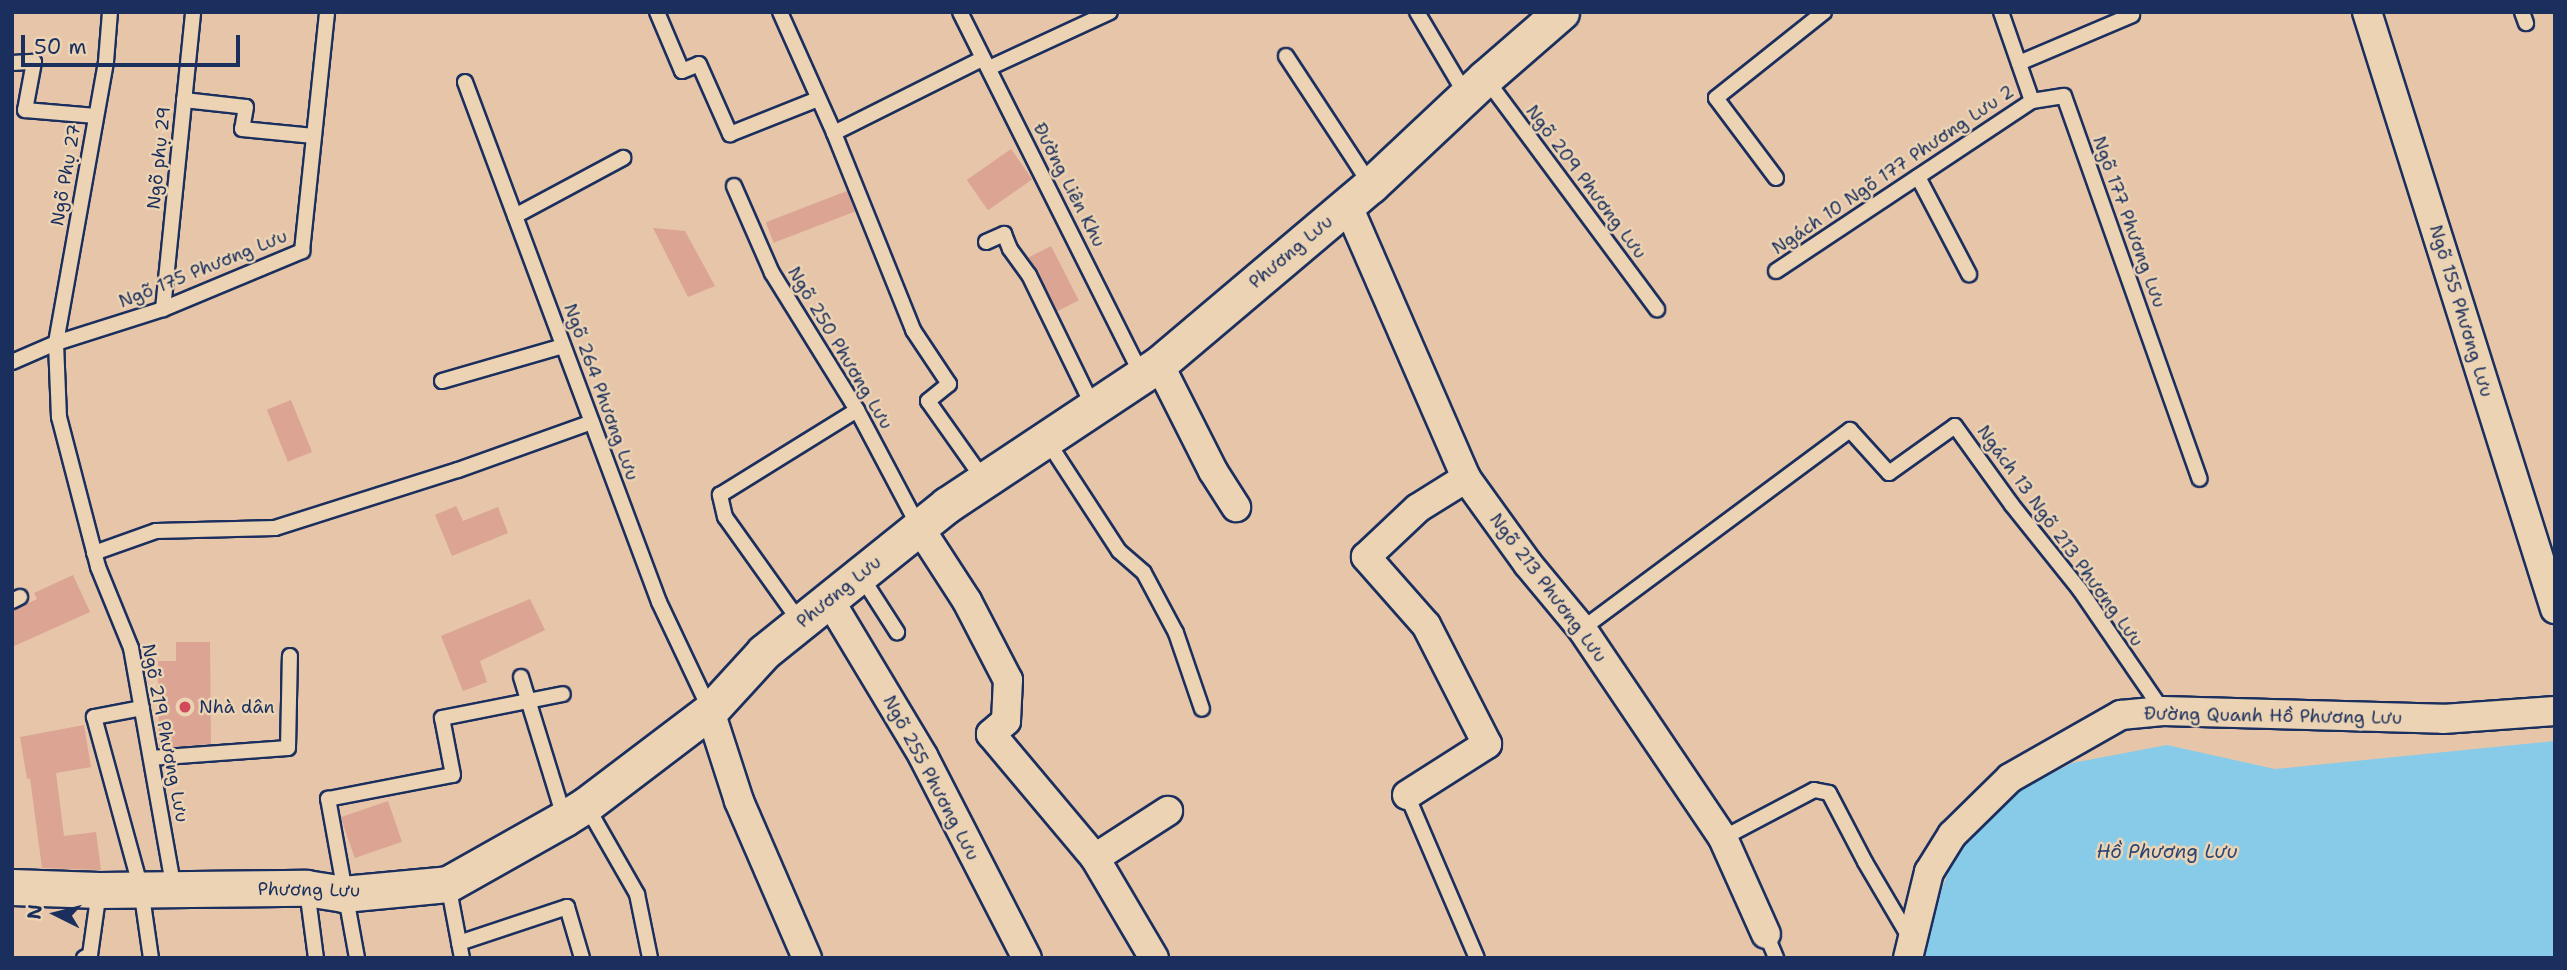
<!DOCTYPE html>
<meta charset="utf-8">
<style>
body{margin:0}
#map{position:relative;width:2567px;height:970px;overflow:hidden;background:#e6c5a9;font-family:"Shantell Sans",sans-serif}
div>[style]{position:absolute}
.water>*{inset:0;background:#88cbe9}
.building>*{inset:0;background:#dba493;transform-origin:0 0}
.roads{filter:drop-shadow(2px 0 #1b2f5e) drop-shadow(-2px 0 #1b2f5e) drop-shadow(0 2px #1b2f5e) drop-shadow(0 -2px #1b2f5e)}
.service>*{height:14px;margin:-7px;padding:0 7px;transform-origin:7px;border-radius:7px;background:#ebd3b3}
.minor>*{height:28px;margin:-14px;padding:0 14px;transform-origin:14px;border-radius:14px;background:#ebd3b3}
.tertiary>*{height:35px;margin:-17.5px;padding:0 17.5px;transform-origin:17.5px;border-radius:17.5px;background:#ebd3b3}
.dots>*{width:19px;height:19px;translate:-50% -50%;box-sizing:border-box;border:4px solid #ebd3b3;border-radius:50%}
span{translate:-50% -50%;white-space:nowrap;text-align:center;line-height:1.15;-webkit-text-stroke:5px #ebd3b3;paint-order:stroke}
.street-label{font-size:18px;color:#1b2f5e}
.poi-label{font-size:18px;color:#1b2f5e}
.left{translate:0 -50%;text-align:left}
.water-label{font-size:19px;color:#2b4673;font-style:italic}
.frame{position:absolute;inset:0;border:14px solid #1b2f5e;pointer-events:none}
.north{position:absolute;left:21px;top:879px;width:70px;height:70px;-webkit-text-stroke:5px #ebd3b3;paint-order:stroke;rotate:276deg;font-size:19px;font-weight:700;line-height:28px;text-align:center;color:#1b2f5e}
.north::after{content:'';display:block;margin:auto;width:24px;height:32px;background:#1b2f5e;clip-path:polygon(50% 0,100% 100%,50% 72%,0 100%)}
.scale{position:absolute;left:21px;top:35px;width:219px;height:32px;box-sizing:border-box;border:4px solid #1b2f5e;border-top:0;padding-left:9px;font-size:21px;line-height:24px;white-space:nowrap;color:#1b2f5e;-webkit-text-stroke:5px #ebd3b3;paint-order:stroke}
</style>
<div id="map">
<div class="water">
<i style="clip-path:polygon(2555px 741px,2555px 958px,1915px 958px,1955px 855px,2010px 795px,2072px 763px,2167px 745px,2275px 769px)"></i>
</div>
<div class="building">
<i style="left:1011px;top:149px;width:37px;height:54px;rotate:55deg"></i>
<i style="left:847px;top:191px;width:22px;height:87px;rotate:69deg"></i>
<i style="clip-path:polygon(653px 228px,685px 231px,715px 286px,688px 297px)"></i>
<i style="left:1051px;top:246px;width:61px;height:25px;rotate:63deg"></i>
<i style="left:291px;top:400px;width:56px;height:26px;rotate:68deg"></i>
<i style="clip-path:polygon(456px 506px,463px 521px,498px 507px,508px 533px,452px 556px,435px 515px)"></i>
<i style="clip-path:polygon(73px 575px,90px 612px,12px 647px,12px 611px,37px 599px,34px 593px)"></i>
<i style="clip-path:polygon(530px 599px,545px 630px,480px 661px,487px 682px,463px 691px,441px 636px)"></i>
<i style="clip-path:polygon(176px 642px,210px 642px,211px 744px,159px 748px,158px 661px,176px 661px)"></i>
<i style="clip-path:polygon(84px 725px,91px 767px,56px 773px,64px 836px,96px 832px,101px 870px,42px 868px,30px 778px,27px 779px,20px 737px)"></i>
<i style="left:388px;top:801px;width:43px;height:50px;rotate:71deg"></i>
</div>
<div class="roads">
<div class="service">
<i style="left:110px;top:12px;width:50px;rotate:94.6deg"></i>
<i style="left:106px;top:62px;width:285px;rotate:100.1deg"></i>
<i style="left:56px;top:343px;width:74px;rotate:87.7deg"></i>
<i style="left:59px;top:417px;width:155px;rotate:75.4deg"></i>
<i style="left:98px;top:567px;width:87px;rotate:67.8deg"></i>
<i style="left:131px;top:648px;width:245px;rotate:79.9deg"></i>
<i style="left:657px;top:12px;width:64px;rotate:67deg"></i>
<i style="left:682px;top:71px;width:18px;rotate:-22deg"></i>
<i style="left:699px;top:64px;width:77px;rotate:66.1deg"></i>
<i style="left:730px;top:134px;width:95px;rotate:-21.7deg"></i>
<i style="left:780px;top:12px;width:133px;rotate:65.9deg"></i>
<i style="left:834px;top:133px;width:165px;rotate:-26.6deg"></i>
<i style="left:960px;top:12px;width:406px;rotate:63.4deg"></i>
<i style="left:1417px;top:12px;width:96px;rotate:59.4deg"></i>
<i style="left:2001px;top:12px;width:94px;rotate:70.8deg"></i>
<i style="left:2032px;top:101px;width:32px;rotate:-9deg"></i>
<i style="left:2064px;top:96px;width:406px;rotate:70.5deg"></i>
<i style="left:2522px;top:12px;width:12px;rotate:70deg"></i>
<i style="left:1286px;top:56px;width:153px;rotate:56.7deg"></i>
<i style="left:12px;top:63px;width:22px;rotate:-3deg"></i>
<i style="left:34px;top:62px;width:49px;rotate:100.6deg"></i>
<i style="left:25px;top:110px;width:71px;rotate:4.8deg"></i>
<i style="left:2019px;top:63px;width:123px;rotate:-23deg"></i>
<i style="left:989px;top:68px;width:133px;rotate:-24.8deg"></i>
<i style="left:1486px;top:79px;width:287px;rotate:53.4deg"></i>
<i style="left:465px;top:82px;width:555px;rotate:69.54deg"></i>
<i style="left:659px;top:602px;width:119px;rotate:64.7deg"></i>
<i style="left:184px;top:100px;width:62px;rotate:6.4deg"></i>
<i style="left:246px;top:107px;width:22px;rotate:100deg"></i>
<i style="left:242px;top:129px;width:72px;rotate:5.6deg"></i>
<i style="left:834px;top:133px;width:212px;rotate:68.1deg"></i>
<i style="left:913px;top:330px;width:65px;rotate:56.3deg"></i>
<i style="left:949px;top:384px;width:27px;rotate:141deg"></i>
<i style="left:928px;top:401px;width:97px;rotate:54.7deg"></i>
<i style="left:1918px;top:177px;width:110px;rotate:62.3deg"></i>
<i style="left:1776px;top:178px;width:100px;rotate:-126.9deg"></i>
<i style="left:1716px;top:98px;width:138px;rotate:-38.5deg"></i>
<i style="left:734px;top:186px;width:95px;rotate:66.4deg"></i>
<i style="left:772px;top:273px;width:161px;rotate:58.2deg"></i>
<i style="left:857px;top:410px;width:132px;rotate:62.1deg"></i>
<i style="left:515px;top:216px;width:123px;rotate:-28.2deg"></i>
<i style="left:986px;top:242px;width:20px;rotate:-24deg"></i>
<i style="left:1004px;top:234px;width:16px;rotate:68deg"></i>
<i style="left:1010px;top:249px;width:32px;rotate:54deg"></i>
<i style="left:1029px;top:275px;width:146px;rotate:64deg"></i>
<i style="left:1776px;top:271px;width:307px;rotate:-33.6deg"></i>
<i style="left:163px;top:309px;width:299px;rotate:-84.2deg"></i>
<i style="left:12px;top:362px;width:48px;rotate:-23.4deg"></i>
<i style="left:56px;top:343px;width:112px;rotate:-17.6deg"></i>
<i style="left:163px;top:309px;width:151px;rotate:-22.6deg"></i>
<i style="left:302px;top:251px;width:240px;rotate:-84deg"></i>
<i style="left:442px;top:381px;width:126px;rotate:-16.1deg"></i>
<i style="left:1046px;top:439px;width:134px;rotate:56.9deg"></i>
<i style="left:1119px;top:551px;width:33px;rotate:41deg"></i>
<i style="left:1144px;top:573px;width:68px;rotate:61.9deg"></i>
<i style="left:1176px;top:633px;width:80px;rotate:71.1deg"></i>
<i style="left:94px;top:553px;width:66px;rotate:-19.5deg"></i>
<i style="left:156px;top:531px;width:119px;rotate:-1.4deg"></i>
<i style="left:275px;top:528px;width:192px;rotate:-17.6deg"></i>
<i style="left:458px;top:470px;width:142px;rotate:-19.7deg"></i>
<i style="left:861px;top:576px;width:67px;rotate:57.3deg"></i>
<i style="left:12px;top:601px;width:9px;rotate:-27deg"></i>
<i style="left:800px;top:622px;width:129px;rotate:-125.5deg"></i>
<i style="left:725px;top:517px;width:23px;rotate:-103deg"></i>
<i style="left:720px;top:495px;width:161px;rotate:-31.8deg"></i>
<i style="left:1582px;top:629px;width:334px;rotate:-36.6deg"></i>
<i style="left:1850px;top:430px;width:58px;rotate:47.8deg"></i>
<i style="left:1889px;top:473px;width:81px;rotate:-35.5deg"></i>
<i style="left:1955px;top:426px;width:97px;rotate:54.2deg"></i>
<i style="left:2012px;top:505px;width:109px;rotate:51.3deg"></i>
<i style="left:2080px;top:590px;width:147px;rotate:55.6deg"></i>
<i style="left:521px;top:677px;width:146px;rotate:72.9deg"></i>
<i style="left:142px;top:708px;width:49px;rotate:169.4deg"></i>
<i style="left:94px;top:717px;width:178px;rotate:74.7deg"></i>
<i style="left:141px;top:889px;width:70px;rotate:81.8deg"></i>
<i style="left:151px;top:758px;width:137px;rotate:-4.2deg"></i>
<i style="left:288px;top:748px;width:92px;rotate:-88.8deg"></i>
<i style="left:1407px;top:795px;width:177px;rotate:66.8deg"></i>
<i style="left:586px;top:805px;width:103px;rotate:60.2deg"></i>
<i style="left:637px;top:894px;width:65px;rotate:78.5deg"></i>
<i style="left:1723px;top:838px;width:103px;rotate:-27.8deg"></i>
<i style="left:1814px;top:790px;width:15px;rotate:11deg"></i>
<i style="left:1829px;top:793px;width:78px;rotate:62.4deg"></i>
<i style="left:1865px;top:862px;width:91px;rotate:59.5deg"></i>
<i style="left:448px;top:884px;width:75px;rotate:79.3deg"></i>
<i style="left:307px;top:890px;width:69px;rotate:82.5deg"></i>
<i style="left:1766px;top:934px;width:26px;rotate:67deg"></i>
<i style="left:459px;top:943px;width:114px;rotate:-18.4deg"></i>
<i style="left:567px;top:907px;width:53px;rotate:73.6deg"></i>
<i style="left:84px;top:958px;width:7px;rotate:-27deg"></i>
<i style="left:90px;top:955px;width:65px;rotate:-82deg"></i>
<i style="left:357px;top:958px;width:162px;rotate:-100.3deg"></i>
<i style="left:328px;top:799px;width:127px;rotate:-10.9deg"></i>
<i style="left:453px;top:775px;width:58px;rotate:-100.9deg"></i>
<i style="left:442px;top:718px;width:123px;rotate:-11.2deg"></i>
</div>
<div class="minor">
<i style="left:2367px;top:12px;width:626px;rotate:72.52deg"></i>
<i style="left:1347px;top:204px;width:299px;rotate:66.5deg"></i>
<i style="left:1466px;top:478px;width:106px;rotate:54.2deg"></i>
<i style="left:1528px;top:564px;width:85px;rotate:50.3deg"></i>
<i style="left:1582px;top:629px;width:252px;rotate:56deg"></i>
<i style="left:1723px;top:838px;width:105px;rotate:65.9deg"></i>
<i style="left:1159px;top:364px;width:120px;rotate:63.2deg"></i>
<i style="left:1213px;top:471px;width:43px;rotate:57.4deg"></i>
<i style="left:919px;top:527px;width:88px;rotate:57deg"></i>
<i style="left:967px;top:601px;width:89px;rotate:62.6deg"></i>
<i style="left:1008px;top:680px;width:41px;rotate:92.8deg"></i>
<i style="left:1006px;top:721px;width:20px;rotate:139deg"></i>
<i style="left:991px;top:734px;width:162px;rotate:50deg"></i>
<i style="left:1095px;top:858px;width:116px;rotate:59.5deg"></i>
<i style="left:830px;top:601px;width:181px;rotate:59deg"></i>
<i style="left:923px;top:756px;width:227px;rotate:62.8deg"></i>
<i style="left:710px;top:711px;width:95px;rotate:72.1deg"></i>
<i style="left:739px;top:801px;width:171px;rotate:66.6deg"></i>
<i style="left:1407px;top:795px;width:95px;rotate:-32.5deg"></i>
<i style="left:1487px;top:744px;width:134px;rotate:-117.1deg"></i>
<i style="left:1426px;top:625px;width:91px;rotate:-131.4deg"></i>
<i style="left:1366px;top:557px;width:71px;rotate:-43.3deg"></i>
<i style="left:1418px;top:508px;width:57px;rotate:-32deg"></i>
<i style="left:1095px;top:858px;width:87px;rotate:-32.8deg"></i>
<i style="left:1908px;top:958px;width:89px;rotate:-76.3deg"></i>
<i style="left:1929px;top:872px;width:44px;rotate:-58.1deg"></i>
<i style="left:1952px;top:835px;width:81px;rotate:-44.5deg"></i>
<i style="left:2010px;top:778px;width:128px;rotate:-29.6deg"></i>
<i style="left:2121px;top:715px;width:42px;rotate:-5.4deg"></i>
<i style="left:2163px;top:711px;width:280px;rotate:1.6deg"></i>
<i style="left:2443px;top:719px;width:112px;rotate:-4.1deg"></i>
</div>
<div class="tertiary">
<i style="left:12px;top:887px;width:87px;rotate:2deg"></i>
<i style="left:99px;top:890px;width:207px;rotate:-0.6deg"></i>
<i style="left:306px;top:888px;width:37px;rotate:9deg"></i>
<i style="left:343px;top:894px;width:105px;rotate:-5.4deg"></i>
<i style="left:448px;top:884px;width:134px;rotate:-29.4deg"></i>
<i style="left:565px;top:818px;width:25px;rotate:-32deg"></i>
<i style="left:586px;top:805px;width:156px;rotate:-37.2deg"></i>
<i style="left:710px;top:711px;width:80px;rotate:-47.5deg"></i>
<i style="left:764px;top:652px;width:235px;rotate:-38.8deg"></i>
<i style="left:947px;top:505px;width:255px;rotate:-33.6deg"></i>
<i style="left:1159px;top:364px;width:277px;rotate:-40.2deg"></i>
<i style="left:1371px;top:185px;width:156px;rotate:-43.2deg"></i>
<i style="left:1485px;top:78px;width:101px;rotate:-41deg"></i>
</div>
</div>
<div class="dots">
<i style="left:185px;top:707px;background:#d1495b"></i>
</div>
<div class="street-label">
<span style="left:159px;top:158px;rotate:-84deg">Ngõ phụ 29</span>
<span style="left:1893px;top:170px;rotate:-34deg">Ngách 10 Ngõ 177 Phương Lưu 2</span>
<span style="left:66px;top:175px;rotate:-80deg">Ngõ Phụ 27</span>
<span style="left:1586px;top:182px;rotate:53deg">Ngõ 209 Phương Lưu</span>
<span style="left:1069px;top:185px;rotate:63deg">Đường Liên Khu</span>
<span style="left:2129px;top:222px;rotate:70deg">Ngõ 177 Phương Lưu</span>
<span style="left:1291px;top:252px;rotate:-40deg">Phương Lưu</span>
<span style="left:203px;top:269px;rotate:-22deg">Ngõ 175 Phương Lưu</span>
<span style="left:2461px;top:311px;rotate:73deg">Ngõ 155 Phương Lưu</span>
<span style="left:840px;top:348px;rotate:59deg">Ngõ 250 Phương Lưu</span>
<span style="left:601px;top:392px;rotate:70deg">Ngõ 264 Phương Lưu</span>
<span style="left:2060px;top:536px;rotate:54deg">Ngách 13 Ngõ 213 Phương Lưu</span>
<span style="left:1548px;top:588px;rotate:53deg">Ngõ 213 Phương Lưu</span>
<span style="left:839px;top:592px;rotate:-39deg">Phương Lưu</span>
<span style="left:2273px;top:716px;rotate:1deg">Đường Quanh Hồ Phương Lưu</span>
<span style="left:165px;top:733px;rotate:79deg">Ngõ 219 Phương Lưu</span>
<span style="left:931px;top:778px;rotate:62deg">Ngõ 255 Phương Lưu</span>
<span style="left:309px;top:890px;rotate:1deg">Phương Lưu</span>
</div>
<div class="poi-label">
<span class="left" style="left:199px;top:707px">Nhà dân</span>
</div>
<div class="water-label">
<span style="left:2167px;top:852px">Hồ Phương Lưu</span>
</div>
<div class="frame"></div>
<div class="north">N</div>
<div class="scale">50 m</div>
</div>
